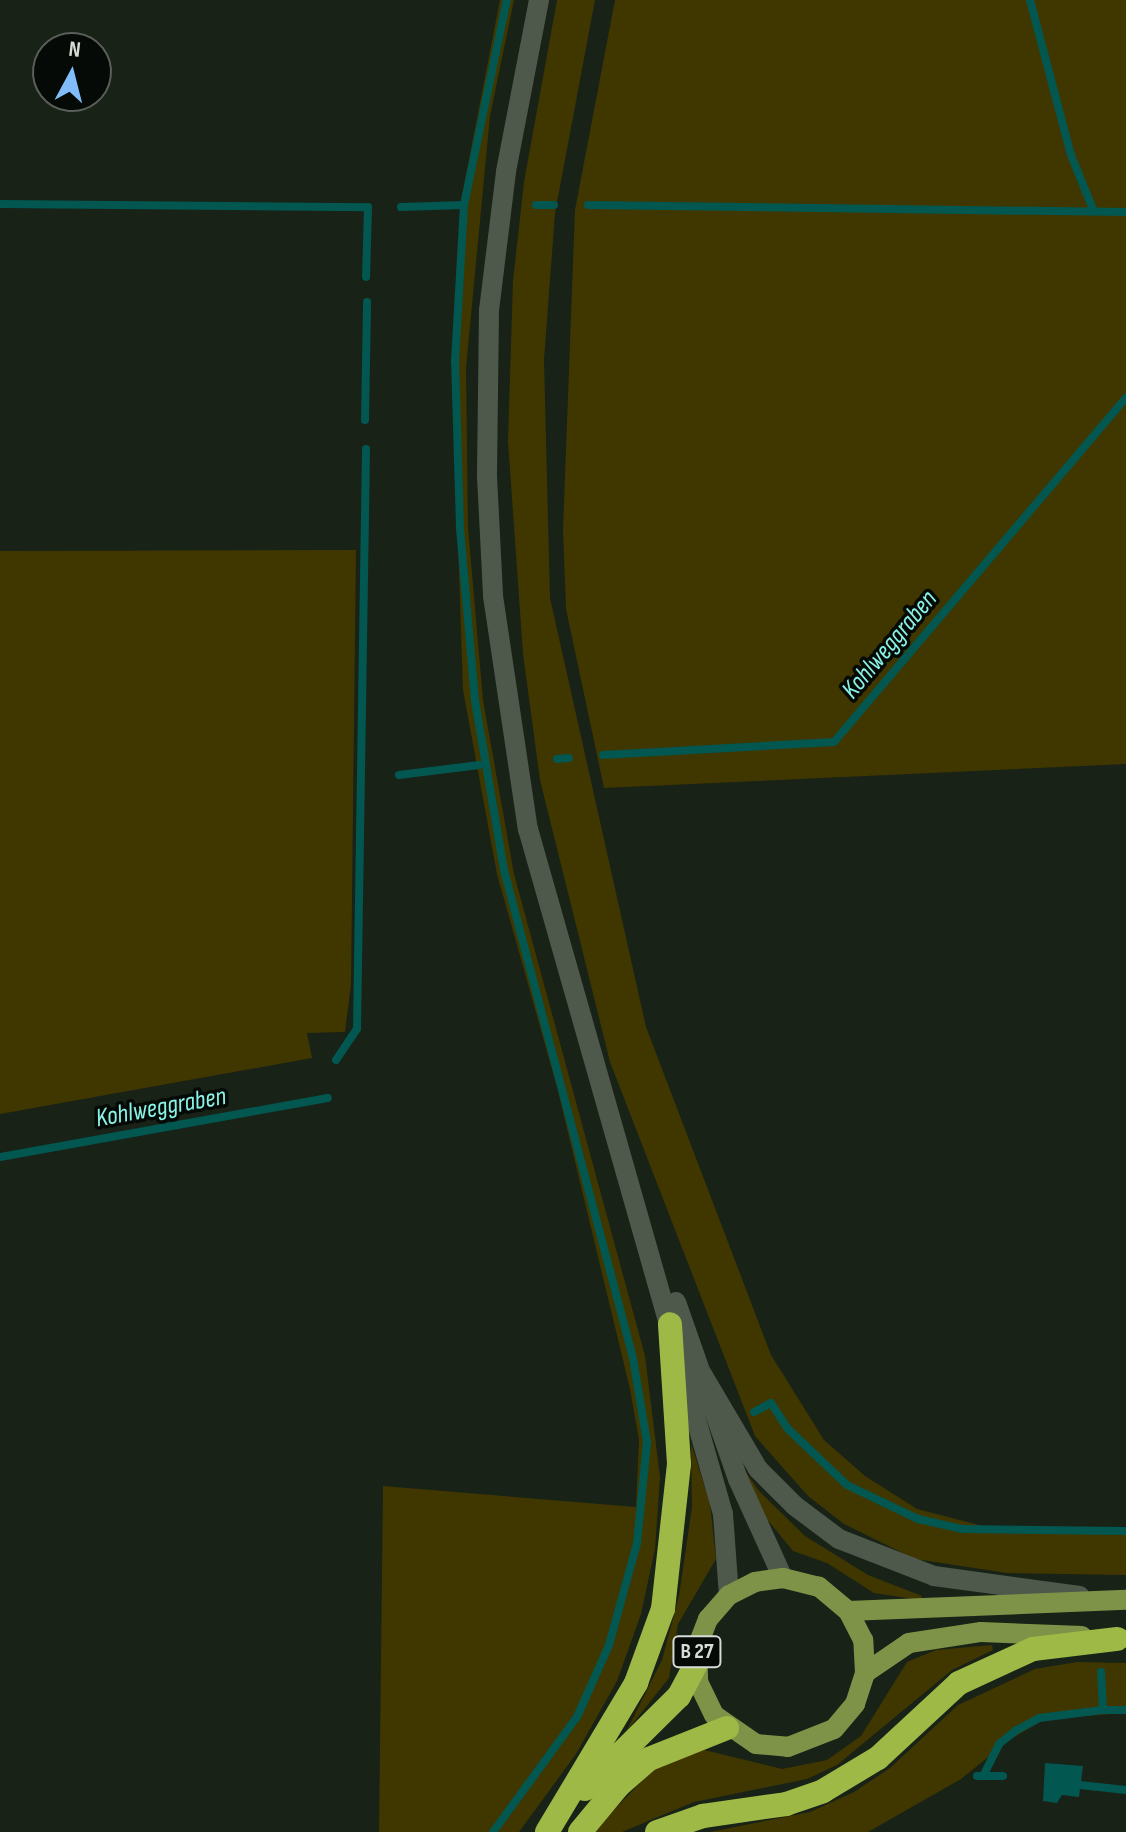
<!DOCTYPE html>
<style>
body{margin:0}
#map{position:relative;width:1126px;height:1832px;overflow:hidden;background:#182217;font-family:"Sofia Sans Condensed",sans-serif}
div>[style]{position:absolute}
.green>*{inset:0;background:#403700}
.water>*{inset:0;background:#025750}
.stream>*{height:8px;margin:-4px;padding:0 4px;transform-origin:4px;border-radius:4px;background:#025750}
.secondary>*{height:20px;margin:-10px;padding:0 10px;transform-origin:10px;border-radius:10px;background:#4e594c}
.primary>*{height:20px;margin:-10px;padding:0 10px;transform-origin:10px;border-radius:10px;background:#7f9348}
.motorway>*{height:24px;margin:-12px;padding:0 12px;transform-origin:12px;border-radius:12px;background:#9fb946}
span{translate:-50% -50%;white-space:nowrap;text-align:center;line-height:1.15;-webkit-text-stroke:7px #060a06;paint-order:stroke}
.shield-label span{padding:2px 6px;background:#060a06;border:2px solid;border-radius:6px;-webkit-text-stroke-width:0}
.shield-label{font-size:22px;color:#d6dcd5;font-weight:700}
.water-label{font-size:26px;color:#89f4e7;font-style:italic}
.north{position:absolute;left:32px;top:32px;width:80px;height:80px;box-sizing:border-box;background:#060a06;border:2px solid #595e59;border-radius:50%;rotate:7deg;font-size:22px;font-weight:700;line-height:32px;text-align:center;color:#d6dcd5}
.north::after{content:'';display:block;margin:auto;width:28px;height:36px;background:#81bdfa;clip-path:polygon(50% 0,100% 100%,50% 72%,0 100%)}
</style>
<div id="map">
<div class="green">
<i style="clip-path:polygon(500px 0,514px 0,490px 116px,466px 368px,468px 528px,483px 700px,514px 874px,645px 1356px,660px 1477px,655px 1549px,641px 1614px,617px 1681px,576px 1754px,519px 1832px,379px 1832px,383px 1486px,636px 1507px,639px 1440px,630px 1389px,557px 1087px,497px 874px,463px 690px,453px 394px,461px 201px)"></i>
<i style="clip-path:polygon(557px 0,595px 0,555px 213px,544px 360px,550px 598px,646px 1027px,771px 1355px,824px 1440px,865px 1476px,917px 1509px,983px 1526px,1126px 1530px,1126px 1575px,1007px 1573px,915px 1559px,844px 1524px,808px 1496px,755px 1436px,610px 1062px,540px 780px,523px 654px,508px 441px,513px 281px,524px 182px)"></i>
<i style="clip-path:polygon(615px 0,1126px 0,1126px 764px,604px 788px,566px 609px,563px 530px,575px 210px)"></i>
<i style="clip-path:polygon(356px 550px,351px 984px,345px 1032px,307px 1033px,312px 1058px,0 1114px,0 551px)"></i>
<i style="clip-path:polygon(691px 1443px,710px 1504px,716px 1559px,678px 1624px,669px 1678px,626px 1732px,662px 1660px,679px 1596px,692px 1507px)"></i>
<i style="clip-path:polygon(732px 1452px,759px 1491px,805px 1536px,868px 1575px,922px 1596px,921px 1600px,874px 1593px,827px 1563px,793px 1551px,766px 1518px)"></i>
<i style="clip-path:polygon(992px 1645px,993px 1650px,952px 1670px,837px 1765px,807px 1779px,694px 1802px,622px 1832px,592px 1832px,656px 1767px,700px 1749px,782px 1769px,827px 1760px,861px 1736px,907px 1662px,936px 1650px)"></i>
<i style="clip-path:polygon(1077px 1662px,1126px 1663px,1126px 1713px,1045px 1719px,1009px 1740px,961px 1779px,868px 1832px,710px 1832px,810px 1812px,854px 1792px,890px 1768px,958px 1705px,1035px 1669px)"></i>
</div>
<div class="water">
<i style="clip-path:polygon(1045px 1763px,1083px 1766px,1079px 1797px,1062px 1795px,1057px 1803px,1043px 1801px)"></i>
</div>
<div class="stream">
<i style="left:1030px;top:0;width:160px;rotate:75.2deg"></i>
<i style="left:1071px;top:155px;width:61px;rotate:68deg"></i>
<i style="left:0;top:204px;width:368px;rotate:0.5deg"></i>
<i style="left:368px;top:207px;width:70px;rotate:91.6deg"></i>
<i style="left:536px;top:205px;width:18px"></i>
<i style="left:588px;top:205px;width:538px;rotate:0.75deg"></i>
<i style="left:401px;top:207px;width:63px;rotate:-1.8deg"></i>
<i style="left:365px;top:420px;width:118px;rotate:-89deg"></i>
<i style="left:603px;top:755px;width:231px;rotate:-3.2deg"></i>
<i style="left:834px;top:742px;width:451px;rotate:-49.7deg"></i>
<i style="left:557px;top:759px;width:12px;rotate:-5deg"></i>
<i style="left:399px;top:775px;width:81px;rotate:-7.1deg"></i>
<i style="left:336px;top:1060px;width:37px;rotate:-56deg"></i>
<i style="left:357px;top:1029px;width:580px;rotate:-89.11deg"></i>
<i style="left:0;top:1157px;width:333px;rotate:-10.2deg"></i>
<i style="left:754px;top:1412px;width:19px;rotate:-28deg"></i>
<i style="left:771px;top:1403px;width:31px;rotate:57deg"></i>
<i style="left:788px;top:1429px;width:81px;rotate:43.5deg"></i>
<i style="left:847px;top:1485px;width:79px;rotate:25.6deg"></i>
<i style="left:918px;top:1519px;width:45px;rotate:12.8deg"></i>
<i style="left:962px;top:1529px;width:164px;rotate:0.7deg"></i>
<i style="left:1103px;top:1710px;width:23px"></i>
<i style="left:977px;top:1776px;width:26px"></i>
<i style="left:983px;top:1776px;width:36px;rotate:-63deg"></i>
<i style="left:999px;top:1744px;width:21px;rotate:-39deg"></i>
<i style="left:1015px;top:1731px;width:27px;rotate:-28deg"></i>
<i style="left:1039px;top:1718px;width:64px;rotate:-7.1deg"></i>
<i style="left:1103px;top:1710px;width:38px;rotate:-93deg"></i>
<i style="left:1071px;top:1784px;width:55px;rotate:6.2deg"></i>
<i style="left:493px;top:1832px;width:142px;rotate:-53.9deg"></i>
<i style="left:577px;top:1717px;width:79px;rotate:-66deg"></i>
<i style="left:609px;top:1645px;width:106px;rotate:-74.6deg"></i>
<i style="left:637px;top:1543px;width:101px;rotate:-84.3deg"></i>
<i style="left:647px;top:1442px;width:85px;rotate:-99.5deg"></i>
<i style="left:633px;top:1358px;width:505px;rotate:-104.81deg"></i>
<i style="left:504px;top:870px;width:172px;rotate:-99.7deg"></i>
<i style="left:475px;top:700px;width:174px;rotate:-95deg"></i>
<i style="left:460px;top:527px;width:166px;rotate:-91.7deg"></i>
<i style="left:455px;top:361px;width:156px;rotate:-86.7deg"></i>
<i style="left:464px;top:205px;width:209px;rotate:-78.2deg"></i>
</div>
<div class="secondary">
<i style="left:539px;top:0;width:175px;rotate:100.9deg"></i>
<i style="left:506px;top:172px;width:139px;rotate:97deg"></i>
<i style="left:489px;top:310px;width:166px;rotate:90.7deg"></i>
<i style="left:487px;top:476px;width:120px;rotate:87.1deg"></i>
<i style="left:493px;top:596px;width:236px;rotate:81.5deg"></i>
<i style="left:528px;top:829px;width:712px;rotate:74.11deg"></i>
<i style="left:723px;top:1514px;width:81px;rotate:85.8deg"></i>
<i style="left:676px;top:1302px;width:188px;rotate:70.7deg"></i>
<i style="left:738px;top:1479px;width:109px;rotate:65.6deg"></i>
<i style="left:702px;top:1374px;width:110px;rotate:59.5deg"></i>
<i style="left:758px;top:1469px;width:52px;rotate:45deg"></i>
<i style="left:795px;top:1506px;width:55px;rotate:36.9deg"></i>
<i style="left:839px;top:1539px;width:102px;rotate:21.3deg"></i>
<i style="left:934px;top:1576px;width:147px;rotate:7.8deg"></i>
</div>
<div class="primary">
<i style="left:848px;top:1611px;width:278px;rotate:-2.3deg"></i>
<i style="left:865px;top:1673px;width:33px;rotate:-93deg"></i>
<i style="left:863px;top:1640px;width:33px;rotate:-117deg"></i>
<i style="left:848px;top:1611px;width:38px;rotate:-140deg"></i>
<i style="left:819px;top:1587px;width:37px;rotate:-166deg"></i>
<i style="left:783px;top:1578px;width:28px;rotate:172deg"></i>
<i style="left:755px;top:1582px;width:29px;rotate:153deg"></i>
<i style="left:729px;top:1595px;width:32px;rotate:131deg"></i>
<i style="left:708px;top:1619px;width:31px;rotate:111deg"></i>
<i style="left:697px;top:1648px;width:34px;rotate:88deg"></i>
<i style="left:698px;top:1682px;width:37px;rotate:64deg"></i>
<i style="left:714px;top:1715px;width:51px;rotate:34.6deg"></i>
<i style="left:756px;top:1744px;width:32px;rotate:5deg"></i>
<i style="left:788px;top:1747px;width:49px;rotate:-21.4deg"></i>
<i style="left:834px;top:1729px;width:33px;rotate:-50deg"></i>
<i style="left:855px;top:1704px;width:33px;rotate:-72deg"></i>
<i style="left:865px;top:1673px;width:53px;rotate:-34.3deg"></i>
<i style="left:909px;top:1643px;width:73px;rotate:-8.7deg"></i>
<i style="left:981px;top:1632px;width:101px;rotate:2.3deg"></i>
</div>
<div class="motorway">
<i style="left:585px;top:1789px;width:132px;rotate:-44.7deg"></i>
<i style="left:679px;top:1696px;width:36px;rotate:-62deg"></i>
<i style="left:547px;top:1832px;width:174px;rotate:-59.1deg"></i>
<i style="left:636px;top:1683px;width:79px;rotate:-70deg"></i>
<i style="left:663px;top:1609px;width:146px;rotate:-83.7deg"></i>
<i style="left:679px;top:1464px;width:140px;rotate:-93.7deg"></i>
<i style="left:580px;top:1832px;width:60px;rotate:-50.4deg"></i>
<i style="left:618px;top:1786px;width:41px;rotate:-41.1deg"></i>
<i style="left:649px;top:1759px;width:84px;rotate:-21.7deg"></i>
<i style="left:657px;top:1832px;width:49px;rotate:-19.2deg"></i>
<i style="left:703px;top:1816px;width:84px;rotate:-8.2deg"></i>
<i style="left:786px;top:1804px;width:39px;rotate:-19deg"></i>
<i style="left:823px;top:1791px;width:64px;rotate:-31deg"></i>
<i style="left:878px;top:1758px;width:110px;rotate:-42.8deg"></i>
<i style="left:959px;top:1683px;width:81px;rotate:-24.7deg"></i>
<i style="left:1033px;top:1649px;width:85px;rotate:-6.8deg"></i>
</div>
<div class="shield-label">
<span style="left:697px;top:1652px">B 27</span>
</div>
<div class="water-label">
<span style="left:890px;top:645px;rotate:-50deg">Kohlweggraben</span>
<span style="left:161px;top:1108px;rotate:-10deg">Kohlweggraben</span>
</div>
<div class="north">N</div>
</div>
